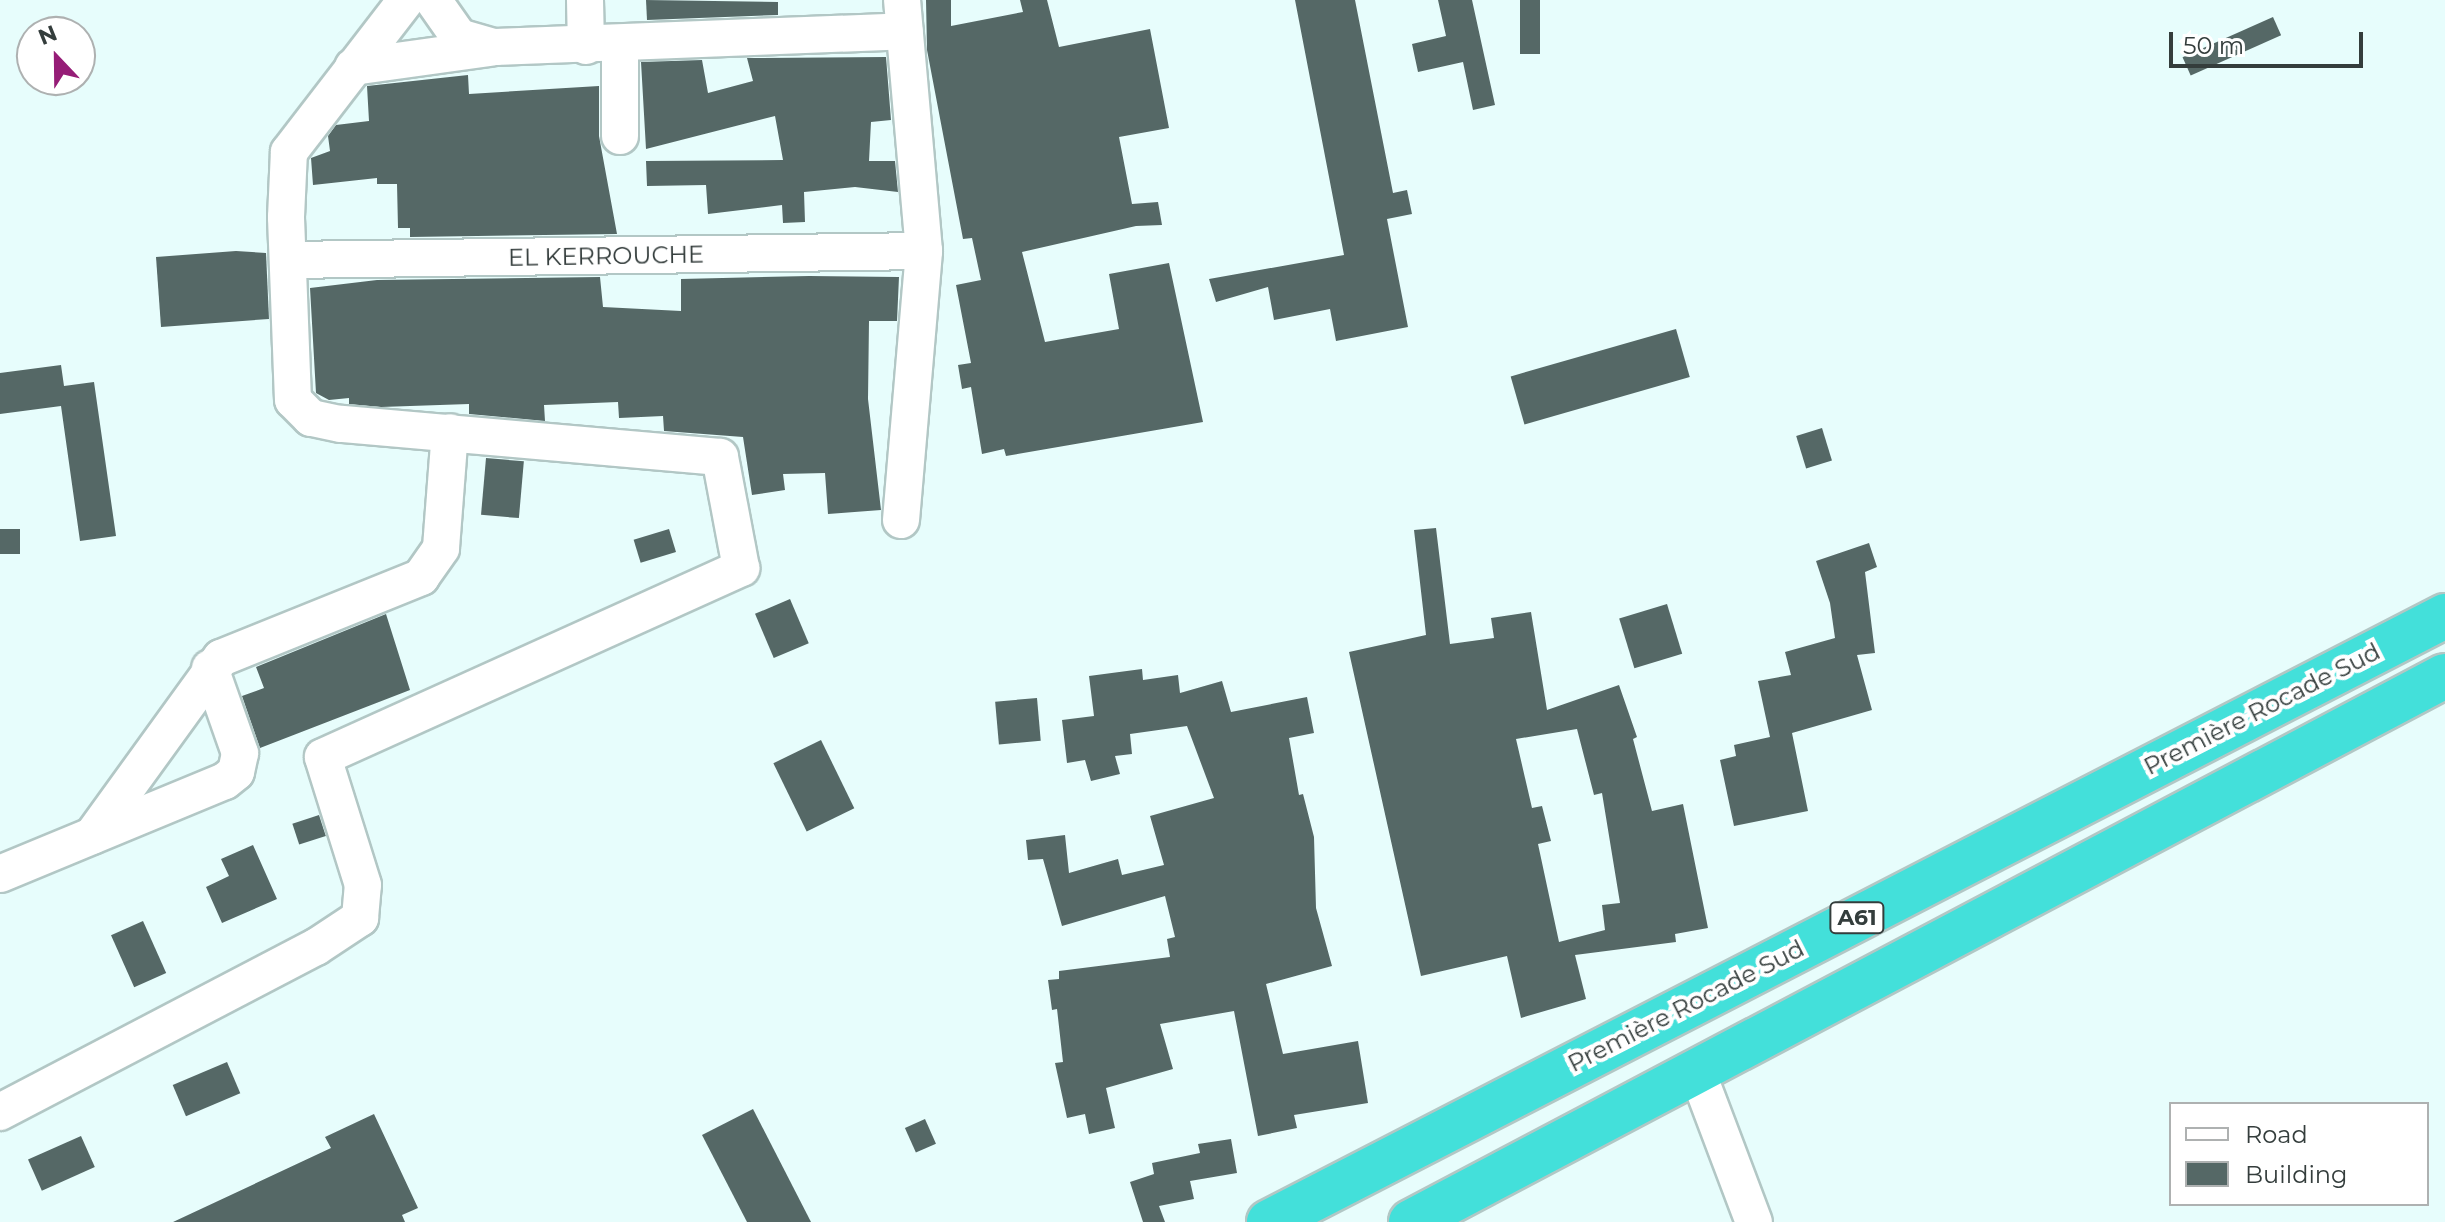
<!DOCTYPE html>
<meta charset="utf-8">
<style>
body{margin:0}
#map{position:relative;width:2445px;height:1222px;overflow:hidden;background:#e7fdfc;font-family:Montserrat,sans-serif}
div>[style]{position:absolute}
.building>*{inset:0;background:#556866;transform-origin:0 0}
.roads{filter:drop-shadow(2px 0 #b2c7c5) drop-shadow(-2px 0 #b2c7c5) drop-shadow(0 2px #b2c7c5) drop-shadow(0 -2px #b2c7c5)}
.minor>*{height:36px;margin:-18px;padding:0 18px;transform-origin:18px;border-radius:18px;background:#fff}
.highway>*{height:44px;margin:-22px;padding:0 22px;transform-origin:22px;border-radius:22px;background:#43e0da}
span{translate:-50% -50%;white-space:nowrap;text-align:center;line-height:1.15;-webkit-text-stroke:8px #fff;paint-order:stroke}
.shield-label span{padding:2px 6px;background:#fff;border:2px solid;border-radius:6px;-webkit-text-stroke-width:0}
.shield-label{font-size:22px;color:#343d3c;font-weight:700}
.street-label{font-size:24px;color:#343d3c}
.legend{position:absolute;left:2169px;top:1102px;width:260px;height:104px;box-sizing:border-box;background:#fff;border:2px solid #aeb1b1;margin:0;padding:10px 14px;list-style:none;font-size:24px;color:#343d3c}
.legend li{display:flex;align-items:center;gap:16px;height:40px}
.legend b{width:40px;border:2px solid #aeb1b1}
.north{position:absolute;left:16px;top:16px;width:80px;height:80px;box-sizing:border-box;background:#fff;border:2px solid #aeb1b1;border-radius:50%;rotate:338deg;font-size:22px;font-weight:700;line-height:32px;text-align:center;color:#343d3c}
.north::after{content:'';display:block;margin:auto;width:28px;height:36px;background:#961d77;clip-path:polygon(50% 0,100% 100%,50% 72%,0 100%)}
.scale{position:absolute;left:2169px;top:32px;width:194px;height:36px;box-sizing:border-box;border:4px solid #343d3c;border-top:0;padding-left:10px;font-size:24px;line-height:28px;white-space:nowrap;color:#343d3c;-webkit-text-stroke:6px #fff;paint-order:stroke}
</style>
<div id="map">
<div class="building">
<i style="clip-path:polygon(646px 0,778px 2px,778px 15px,647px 20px)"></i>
<i style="clip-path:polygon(926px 0,951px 0,951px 26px,1023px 12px,1020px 0,1047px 0,1059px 47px,1150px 29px,1169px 128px,1119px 137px,1132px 204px,1158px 202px,1162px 225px,1136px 226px,1022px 252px,1045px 342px,1119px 329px,1109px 274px,1169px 263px,1203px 422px,1006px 456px,1004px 449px,982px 454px,971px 387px,962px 389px,958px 365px,971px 363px,956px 285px,981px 280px,972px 238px,963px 239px,927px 50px)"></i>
<i style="clip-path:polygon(1295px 0,1355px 0,1393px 193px,1407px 190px,1412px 214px,1387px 219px,1408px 327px,1336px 341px,1330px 309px,1274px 320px,1268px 287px,1216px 302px,1209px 279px,1344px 255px)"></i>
<i style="clip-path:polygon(1438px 0,1472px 0,1495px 105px,1473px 110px,1463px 62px,1418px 72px,1412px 44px,1446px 36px)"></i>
<i style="left:1520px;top:0;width:20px;height:54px"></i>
<i style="left:2273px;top:17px;width:20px;height:99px;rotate:66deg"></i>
<i style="clip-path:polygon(886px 57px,891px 120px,871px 122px,869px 161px,895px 161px,898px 192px,855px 187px,804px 192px,805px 222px,783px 223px,782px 205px,708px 214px,706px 185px,647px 186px,646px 161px,783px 160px,775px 116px,646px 149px,641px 62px,702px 60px,708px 93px,753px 81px,747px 58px)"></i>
<i style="clip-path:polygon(468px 75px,469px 94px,599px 86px,599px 136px,617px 234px,410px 237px,410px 228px,398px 228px,397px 184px,377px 184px,377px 178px,313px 185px,311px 158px,330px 151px,328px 136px,336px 125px,369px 121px,367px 86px)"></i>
<i style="clip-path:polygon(236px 251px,266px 253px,269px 319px,161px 327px,156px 257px)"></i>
<i style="clip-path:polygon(809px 276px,899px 277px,897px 321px,869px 321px,868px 399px,881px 510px,828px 514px,825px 473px,783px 474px,785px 490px,752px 495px,743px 437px,664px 431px,663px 416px,619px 418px,618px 402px,544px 405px,545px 421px,469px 414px,469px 404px,381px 407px,349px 404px,349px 398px,329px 400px,316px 393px,310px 288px,377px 280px,600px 277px,603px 307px,681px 311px,681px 279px)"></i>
<i style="left:1676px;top:329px;width:50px;height:172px;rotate:74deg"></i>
<i style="clip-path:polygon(61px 365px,64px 386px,94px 382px,116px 536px,80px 541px,61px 406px,0 414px,0 373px)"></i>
<i style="left:1822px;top:428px;width:34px;height:27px;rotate:73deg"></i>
<i style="left:486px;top:458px;width:38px;height:57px;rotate:5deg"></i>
<i style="clip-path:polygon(evenodd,1436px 528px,1450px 644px,1494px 638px,1491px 618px,1531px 612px,1547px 710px,1619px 685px,1637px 737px,1633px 739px,1652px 811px,1683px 804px,1708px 928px,1675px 934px,1676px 942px,1575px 955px,1586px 999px,1521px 1018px,1507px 956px,1421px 976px,1349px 652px,1426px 635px,1414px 530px,1436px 528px,1577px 729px,1594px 795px,1602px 793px,1620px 903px,1602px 905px,1605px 930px,1559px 942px,1538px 844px,1551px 841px,1542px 806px,1532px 808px,1516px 739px,1577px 729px)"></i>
<i style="left:0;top:529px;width:20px;height:25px"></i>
<i style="left:669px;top:529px;width:24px;height:37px;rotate:73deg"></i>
<i style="clip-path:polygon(1869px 543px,1877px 567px,1865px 572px,1875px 653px,1857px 655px,1872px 710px,1792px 733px,1808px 811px,1734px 826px,1720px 760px,1736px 756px,1734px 745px,1770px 737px,1758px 681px,1791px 675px,1785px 652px,1835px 638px,1830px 603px,1816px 561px)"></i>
<i style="left:790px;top:599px;width:48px;height:38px;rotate:67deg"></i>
<i style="left:1667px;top:604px;width:52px;height:50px;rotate:73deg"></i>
<i style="clip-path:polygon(386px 614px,410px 690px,260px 748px,242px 696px,264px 688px,256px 667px)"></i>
<i style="clip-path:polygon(1142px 669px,1143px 680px,1178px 675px,1180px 693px,1222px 681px,1231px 712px,1307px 697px,1314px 733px,1289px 738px,1299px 795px,1303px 794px,1314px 837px,1316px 908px,1332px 966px,1266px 984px,1283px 1054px,1358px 1041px,1368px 1103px,1294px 1115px,1297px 1128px,1258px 1136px,1234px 1011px,1160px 1024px,1173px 1069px,1106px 1088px,1115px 1128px,1089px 1134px,1085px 1114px,1067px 1118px,1055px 1063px,1063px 1062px,1057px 1009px,1052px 1010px,1048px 980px,1059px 979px,1059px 971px,1170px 957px,1167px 939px,1175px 937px,1165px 896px,1062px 926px,1043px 859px,1028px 860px,1026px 840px,1065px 835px,1069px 873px,1118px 859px,1122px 875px,1164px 865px,1150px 816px,1214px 798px,1187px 726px,1130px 734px,1132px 754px,1115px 756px,1120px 774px,1091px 781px,1085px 760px,1067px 763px,1062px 720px,1094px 716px,1089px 676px)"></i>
<i style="left:1037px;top:698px;width:43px;height:42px;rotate:85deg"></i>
<i style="left:821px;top:740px;width:76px;height:53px;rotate:64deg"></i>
<i style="left:319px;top:815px;width:22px;height:28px;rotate:72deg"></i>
<i style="clip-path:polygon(253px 845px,277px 899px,222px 923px,206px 887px,229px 876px,221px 859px)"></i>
<i style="left:143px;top:921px;width:57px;height:35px;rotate:66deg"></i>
<i style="left:227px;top:1062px;width:34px;height:59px;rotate:67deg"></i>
<i style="clip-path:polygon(753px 1109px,811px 1222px,747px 1222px,702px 1135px)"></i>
<i style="clip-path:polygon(374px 1114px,418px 1208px,402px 1215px,405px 1222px,173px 1222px,331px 1148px,325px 1137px)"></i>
<i style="left:925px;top:1119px;width:27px;height:22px;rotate:66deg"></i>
<i style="left:81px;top:1136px;width:34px;height:58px;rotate:66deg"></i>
<i style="clip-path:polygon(1231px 1139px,1237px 1173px,1190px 1181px,1194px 1199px,1159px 1206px,1165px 1222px,1143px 1222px,1130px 1182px,1154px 1174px,1152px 1163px,1200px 1153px,1198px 1144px)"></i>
</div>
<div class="roads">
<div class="minor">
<i style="left:433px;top:0;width:45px;rotate:54.9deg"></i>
<i style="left:459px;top:37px;width:37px;rotate:16deg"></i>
<i style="left:495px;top:47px;width:410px;rotate:-2.2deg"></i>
<i style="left:585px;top:0;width:46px;rotate:88.8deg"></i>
<i style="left:620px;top:45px;width:91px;rotate:90deg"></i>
<i style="left:353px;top:67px;width:138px;rotate:-7.9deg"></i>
<i style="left:288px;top:260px;width:636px;rotate:-0.81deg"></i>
<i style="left:901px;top:520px;width:270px;rotate:-85.1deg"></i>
<i style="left:924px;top:251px;width:252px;rotate:-95deg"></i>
<i style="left:92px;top:836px;width:220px;rotate:-54.1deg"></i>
<i style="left:221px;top:658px;width:216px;rotate:-22deg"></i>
<i style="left:421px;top:577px;width:35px;rotate:-55deg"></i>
<i style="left:441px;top:548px;width:116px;rotate:-85.6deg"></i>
<i style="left:0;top:874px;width:243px;rotate:-22.5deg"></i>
<i style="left:225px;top:781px;width:14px;rotate:-39deg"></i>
<i style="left:236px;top:772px;width:19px;rotate:-78deg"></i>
<i style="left:240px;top:753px;width:90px;rotate:-109.4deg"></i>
<i style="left:1698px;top:1074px;width:158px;rotate:69.3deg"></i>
<i style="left:0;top:1112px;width:356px;rotate:-27.6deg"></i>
<i style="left:316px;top:947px;width:53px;rotate:-33.4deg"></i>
<i style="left:360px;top:918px;width:33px;rotate:-85deg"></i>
<i style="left:363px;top:885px;width:134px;rotate:-107.4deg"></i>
<i style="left:323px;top:757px;width:459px;rotate:-24.3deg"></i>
<i style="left:741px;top:568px;width:113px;rotate:-100.7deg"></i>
<i style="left:720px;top:457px;width:381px;rotate:-175deg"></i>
<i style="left:340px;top:424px;width:30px;rotate:-168deg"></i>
<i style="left:311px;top:418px;width:25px;rotate:-135deg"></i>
<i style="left:293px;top:400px;width:183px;rotate:-92.2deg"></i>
<i style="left:286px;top:217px;width:65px;rotate:-87.4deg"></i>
<i style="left:289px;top:152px;width:192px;rotate:-52.4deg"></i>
</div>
<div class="highway">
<i style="left:1269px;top:1222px;width:1323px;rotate:-27.26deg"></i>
<i style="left:1411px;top:1222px;width:1169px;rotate:-27.84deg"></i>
</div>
</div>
<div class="shield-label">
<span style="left:1857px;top:918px">A61</span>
</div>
<div class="street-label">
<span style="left:606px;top:256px;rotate:-1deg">EL KERROUCHE</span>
<span style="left:2262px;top:709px;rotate:-27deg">Première Rocade Sud</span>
<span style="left:1686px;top:1006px;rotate:-27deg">Première Rocade Sud</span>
</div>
<ul class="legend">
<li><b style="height:10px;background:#fff"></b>Road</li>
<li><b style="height:22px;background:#556866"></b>Building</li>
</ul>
<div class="north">N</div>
<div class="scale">50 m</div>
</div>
